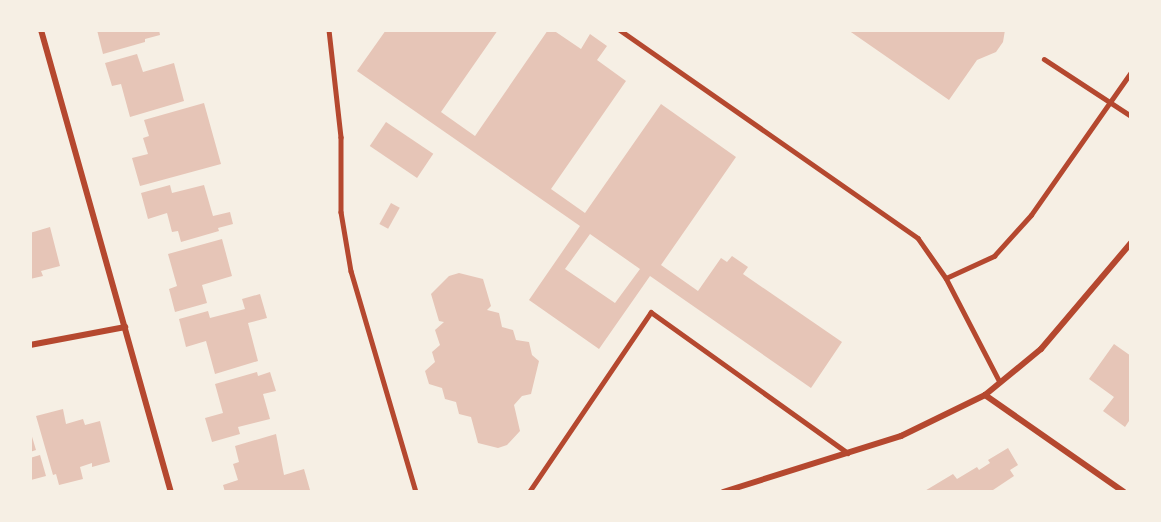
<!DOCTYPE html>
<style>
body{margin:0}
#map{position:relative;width:1161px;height:522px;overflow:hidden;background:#f6efe4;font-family:"IBM Plex Sans",sans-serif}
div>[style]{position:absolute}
.building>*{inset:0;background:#e6c5b7;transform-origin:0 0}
.service>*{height:4.5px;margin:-2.25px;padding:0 2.25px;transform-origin:2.25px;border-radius:2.25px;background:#b5482f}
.minor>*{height:6px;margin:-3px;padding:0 3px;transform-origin:3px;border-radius:3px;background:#b5482f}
span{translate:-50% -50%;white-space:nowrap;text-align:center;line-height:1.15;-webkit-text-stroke:6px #f6efe4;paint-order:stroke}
.frame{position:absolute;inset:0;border:32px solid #f6efe4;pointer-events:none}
</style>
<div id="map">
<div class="building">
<i style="clip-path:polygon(97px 30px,159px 30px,160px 35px,145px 39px,145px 42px,103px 54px)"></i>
<i style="clip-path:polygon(evenodd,386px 30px,498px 30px,441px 112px,475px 136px,548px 30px,553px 30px,581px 49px,590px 34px,607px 46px,597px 60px,626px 81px,551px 189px,585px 213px,661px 104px,736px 157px,661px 265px,698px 291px,721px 258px,727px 262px,732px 256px,748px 267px,743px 274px,842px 342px,811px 388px,650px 276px,599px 349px,529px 300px,580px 226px,357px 71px,386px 30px,590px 234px,640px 269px,615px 303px,565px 269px,590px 234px)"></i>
<i style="clip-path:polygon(848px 30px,1005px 30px,1003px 42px,996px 52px,977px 60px,949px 100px)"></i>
<i style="clip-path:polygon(137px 54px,143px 72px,174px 63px,184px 101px,130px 117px,121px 84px,112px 86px,105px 63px)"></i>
<i style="clip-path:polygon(204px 103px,221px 164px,140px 186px,132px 158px,148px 154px,143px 138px,149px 136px,144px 120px)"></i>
<i style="left:386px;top:122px;width:57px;height:29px;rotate:34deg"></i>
<i style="clip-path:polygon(170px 185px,172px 193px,204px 185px,213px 216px,230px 212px,233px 224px,218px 228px,219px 231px,181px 242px,178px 231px,172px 232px,167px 213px,148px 219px,141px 193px)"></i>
<i style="left:391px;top:203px;width:10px;height:24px;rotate:29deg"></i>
<i style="clip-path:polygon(50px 227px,60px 266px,41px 271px,43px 276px,30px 279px,30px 233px)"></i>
<i style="clip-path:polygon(222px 239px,232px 276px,202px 285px,207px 303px,175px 312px,169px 289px,177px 286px,168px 254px)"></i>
<i style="clip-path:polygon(459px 273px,483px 279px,491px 306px,487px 310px,499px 313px,502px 327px,513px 330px,516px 340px,529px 342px,532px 355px,539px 361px,531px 394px,522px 396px,514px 405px,520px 431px,507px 445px,498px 448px,478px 443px,471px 417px,459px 414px,456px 402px,445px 399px,442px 388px,429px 384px,425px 371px,435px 362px,432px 352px,440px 345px,435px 330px,444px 322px,439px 321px,431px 294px,449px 276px)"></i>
<i style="clip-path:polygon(260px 294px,267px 318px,248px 323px,258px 361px,215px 374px,206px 341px,186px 347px,179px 319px,208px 311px,210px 318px,245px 309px,242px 299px)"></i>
<i style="clip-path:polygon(1114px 344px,1131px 356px,1131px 418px,1125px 427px,1103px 411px,1114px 397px,1089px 379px)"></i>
<i style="clip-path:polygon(257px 372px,258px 376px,270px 372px,276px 391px,263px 394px,270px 419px,238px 427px,240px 434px,212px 442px,205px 418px,223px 413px,215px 384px)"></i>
<i style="clip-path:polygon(63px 409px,66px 424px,83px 419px,85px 425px,100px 421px,110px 462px,92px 467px,92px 463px,80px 467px,83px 479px,59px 485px,56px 474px,53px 475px,36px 416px)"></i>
<i style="clip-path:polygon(30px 430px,36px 450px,30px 452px)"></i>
<i style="clip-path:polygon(276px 434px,284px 475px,304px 469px,310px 490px,225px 492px,223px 485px,238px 480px,233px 464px,239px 462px,235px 446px)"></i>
<i style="clip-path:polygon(1008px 448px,1018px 465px,1010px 470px,1014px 476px,990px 492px,923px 492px,953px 474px,957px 479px,977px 467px,979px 470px,990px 463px,988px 460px)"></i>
<i style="clip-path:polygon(40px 455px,46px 476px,31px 480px,30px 458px)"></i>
</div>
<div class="service">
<i style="left:329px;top:30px;width:108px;rotate:83.6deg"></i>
<i style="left:341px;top:137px;width:75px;rotate:90deg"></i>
<i style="left:341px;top:212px;width:60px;rotate:80.4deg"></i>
<i style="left:351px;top:271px;width:230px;rotate:73.6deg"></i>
<i style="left:620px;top:30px;width:363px;rotate:34.9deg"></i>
<i style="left:918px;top:238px;width:49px;rotate:55deg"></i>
<i style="left:946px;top:278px;width:117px;rotate:62.6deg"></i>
<i style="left:1044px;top:59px;width:104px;rotate:33.2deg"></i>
<i style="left:946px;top:278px;width:53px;rotate:-24.6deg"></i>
<i style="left:994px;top:256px;width:55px;rotate:-47.9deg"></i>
<i style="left:1031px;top:215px;width:174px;rotate:-55deg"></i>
<i style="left:529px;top:492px;width:217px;rotate:-55.9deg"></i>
<i style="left:651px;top:312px;width:242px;rotate:35.6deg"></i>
</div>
<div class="minor">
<i style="left:41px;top:30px;width:480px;rotate:74.3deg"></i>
<i style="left:30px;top:345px;width:97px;rotate:-10.7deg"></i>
<i style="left:985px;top:395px;width:169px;rotate:34.9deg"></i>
<i style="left:723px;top:492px;width:187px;rotate:-17.5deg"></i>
<i style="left:901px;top:436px;width:93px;rotate:-26deg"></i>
<i style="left:985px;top:395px;width:72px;rotate:-39.4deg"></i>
<i style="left:1041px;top:349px;width:139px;rotate:-49.7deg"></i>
</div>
<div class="frame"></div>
</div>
